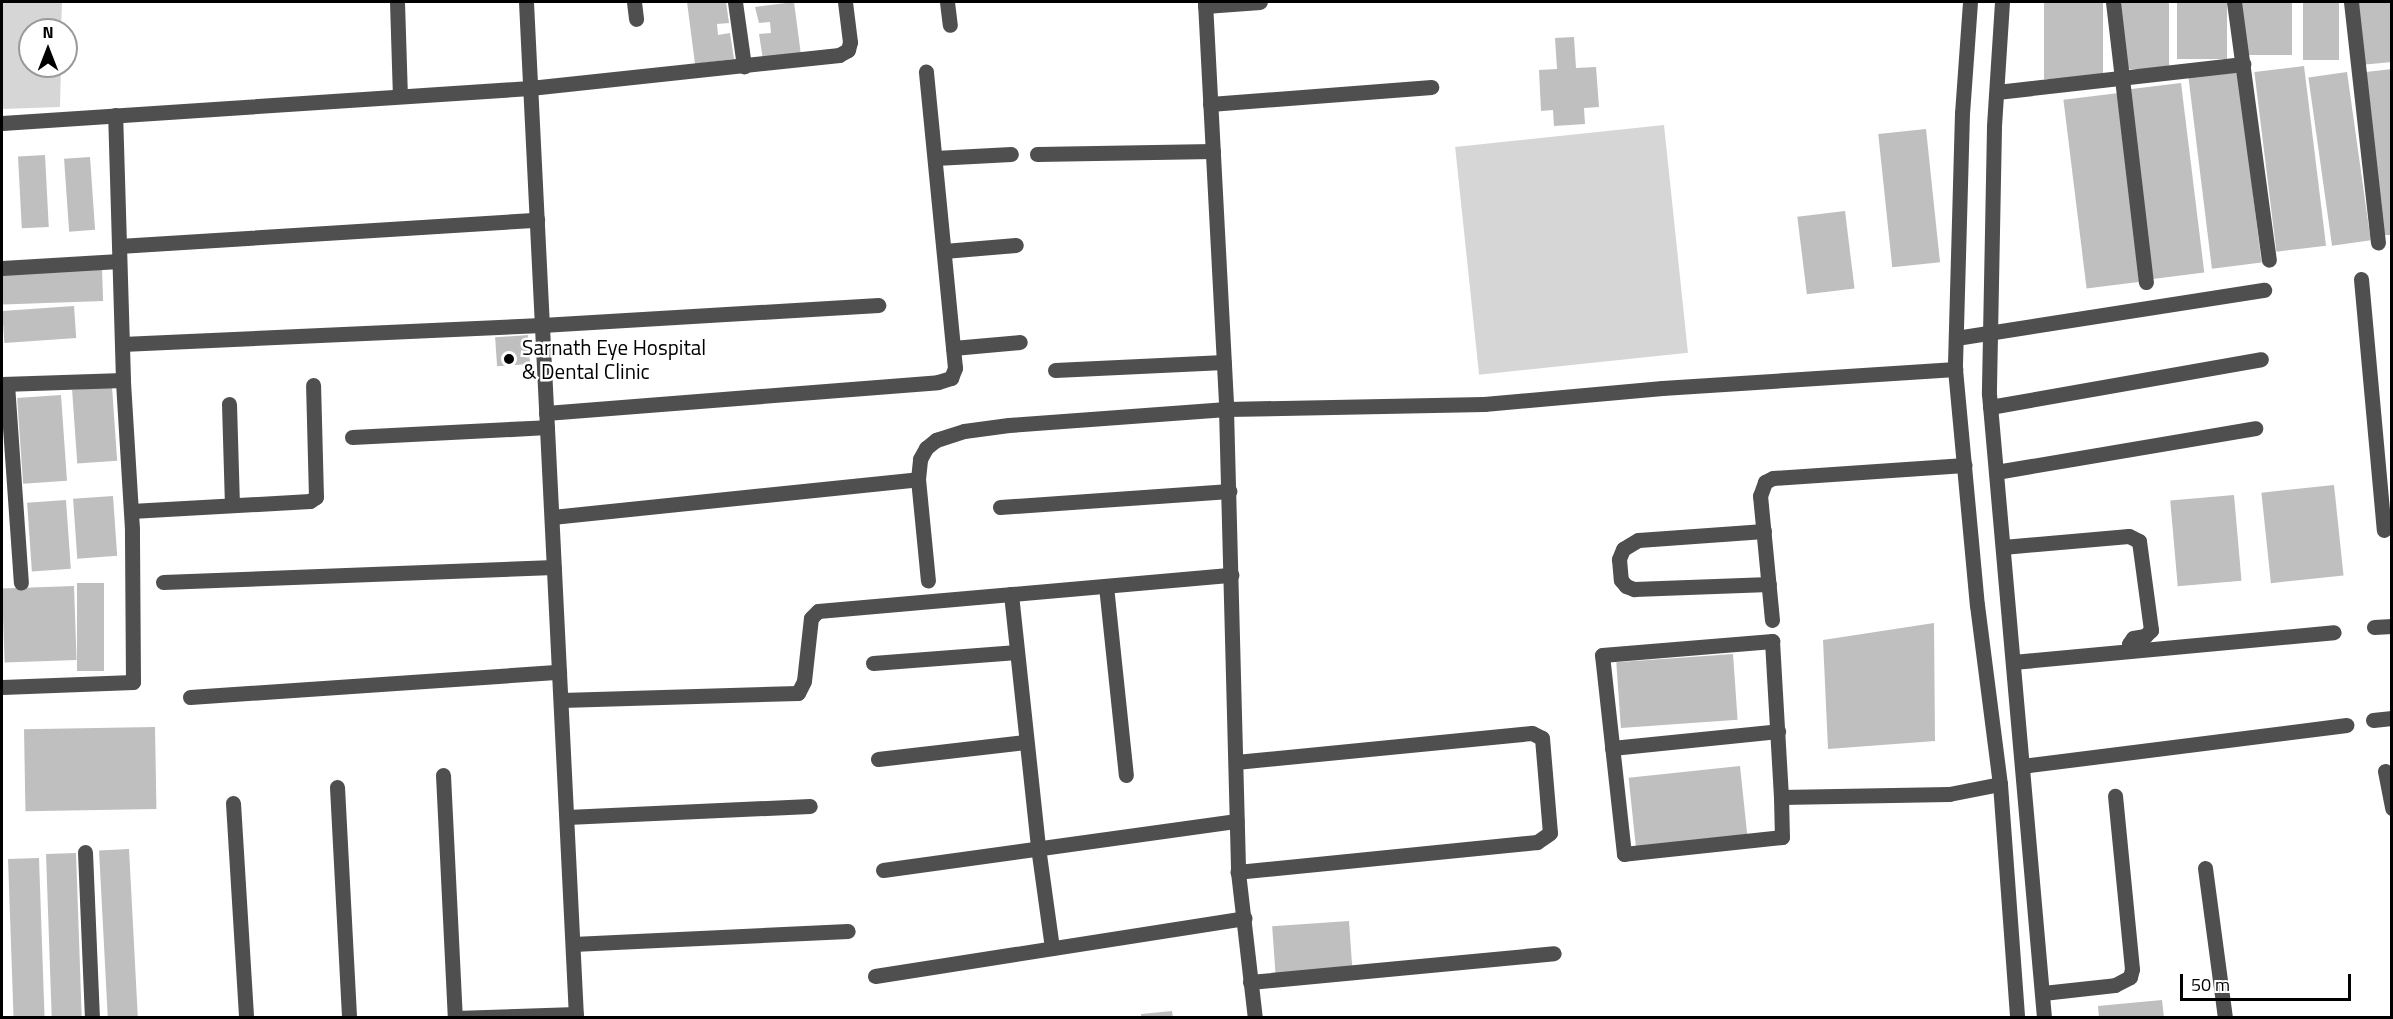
<!DOCTYPE html>
<style>
body{margin:0}
#map{position:relative;width:2393px;height:1019px;overflow:hidden;background:#fff;font-family:"Titillium Web",sans-serif}
div>[style]{position:absolute}
.green>*{inset:0;background:#d6d6d6;transform-origin:0 0}
.building>*{inset:0;background:#bfbfbf;transform-origin:0 0}
.minor>*{height:15px;margin:-7.5px;padding:0 7.5px;transform-origin:7.5px;border-radius:7.5px;background:#4f4f4f}
.dots>*{width:16px;height:16px;translate:-50% -50%;box-sizing:border-box;border:3px solid #fff;border-radius:50%}
span{translate:-50% -50%;white-space:nowrap;text-align:center;line-height:1.15;-webkit-text-stroke:5px #fff;paint-order:stroke}
.poi-label{font-size:21px;color:#000}
.left{translate:0 -50%;text-align:left}
.frame{position:absolute;inset:0;border:3px solid #000;pointer-events:none}
.north{position:absolute;left:18px;top:18px;width:60px;height:60px;box-sizing:border-box;background:#fff;border:2px solid #999;border-radius:50%;rotate:0deg;font-size:16px;font-weight:700;line-height:24px;text-align:center;color:#000}
.north::after{content:'';display:block;margin:auto;width:21px;height:27px;background:#000;clip-path:polygon(50% 0,100% 100%,50% 72%,0 100%)}
.scale{position:absolute;left:2180px;top:974px;width:171px;height:27px;box-sizing:border-box;border:3px solid #000;border-top:0;padding-left:8px;font-size:18px;line-height:21px;white-space:nowrap;color:#000;-webkit-text-stroke:4px #fff;paint-order:stroke}
</style>
<div id="map">
<div class="green">
<i style="clip-path:polygon(2px 2px,62px 2px,61px 30px,30px 30px,30px 66px,61px 66px,60px 107px,2px 109px)"></i>
<i style="left:1664px;top:125px;width:229px;height:210px;rotate:84deg"></i>
</div>
<div class="building">
<i style="clip-path:polygon(687px 2px,726px 2px,729px 23px,717px 24px,718px 35px,730px 33px,734px 59px,695px 64px)"></i>
<i style="clip-path:polygon(794px 2px,801px 55px,763px 60px,759px 34px,771px 33px,770px 22px,759px 23px,755px 7px)"></i>
<i style="left:2044px;top:2px;width:59px;height:77px"></i>
<i style="left:2118px;top:2px;width:51px;height:67px"></i>
<i style="left:2177px;top:2px;width:50px;height:57px"></i>
<i style="left:2240px;top:2px;width:52px;height:53px"></i>
<i style="left:2303px;top:2px;width:36px;height:58px"></i>
<i style="clip-path:polygon(2353px 2px,2392px 2px,2392px 62px,2360px 65px)"></i>
<i style="clip-path:polygon(1574px 37px,1576px 68px,1596px 67px,1599px 107px,1584px 108px,1585px 124px,1554px 126px,1553px 110px,1541px 111px,1539px 70px,1557px 69px,1555px 38px)"></i>
<i style="left:2304px;top:66px;width:181px;height:50px;rotate:83deg"></i>
<i style="clip-path:polygon(2392px 69px,2392px 235px,2384px 235px,2366px 72px)"></i>
<i style="left:2238px;top:71px;width:193px;height:50px;rotate:83deg"></i>
<i style="left:2347px;top:72px;width:170px;height:39px;rotate:82deg"></i>
<i style="left:2181px;top:83px;width:191px;height:52px;rotate:83deg"></i>
<i style="left:2119px;top:93px;width:190px;height:56px;rotate:83deg"></i>
<i style="left:1926px;top:129px;width:134px;height:48px;rotate:84deg"></i>
<i style="left:45px;top:155px;width:72px;height:27px;rotate:87deg"></i>
<i style="left:90px;top:157px;width:73px;height:26px;rotate:86deg"></i>
<i style="left:1845px;top:211px;width:78px;height:48px;rotate:83deg"></i>
<i style="left:102px;top:269px;width:32px;height:100px;rotate:88deg"></i>
<i style="left:74px;top:306px;width:32px;height:72px;rotate:86deg"></i>
<i style="left:528px;top:335px;width:29px;height:33px;rotate:86deg"></i>
<i style="left:112px;top:387px;width:74px;height:40px;rotate:86deg"></i>
<i style="left:61px;top:395px;width:86px;height:44px;rotate:86deg"></i>
<i style="left:2334px;top:485px;width:91px;height:73px;rotate:84deg"></i>
<i style="left:2234px;top:495px;width:86px;height:64px;rotate:85deg"></i>
<i style="left:113px;top:496px;width:60px;height:40px;rotate:86deg"></i>
<i style="left:66px;top:500px;width:69px;height:39px;rotate:86deg"></i>
<i style="left:77px;top:583px;width:27px;height:88px"></i>
<i style="left:74px;top:586px;width:74px;height:72px;rotate:88deg"></i>
<i style="clip-path:polygon(1934px 623px,1935px 741px,1828px 749px,1823px 640px)"></i>
<i style="left:1733px;top:654px;width:66px;height:117px;rotate:86deg"></i>
<i style="left:155px;top:727px;width:82px;height:131px;rotate:89deg"></i>
<i style="left:1740px;top:766px;width:71px;height:112px;rotate:84deg"></i>
<i style="left:129px;top:849px;width:169px;height:30px;rotate:87deg"></i>
<i style="left:76px;top:853px;width:165px;height:30px;rotate:88deg"></i>
<i style="left:39px;top:858px;width:160px;height:31px;rotate:88deg"></i>
<i style="left:1349px;top:921px;width:47px;height:77px;rotate:86deg"></i>
<i style="clip-path:polygon(2162px 1000px,2164px 1018px,2099px 1018px,2098px 1006px)"></i>
<i style="clip-path:polygon(1172px 1011px,1173px 1018px,1141px 1018px,1141px 1014px)"></i>
</div>
<div class="minor">
<i style="left:397px;top:2px;width:94px;rotate:88.2deg"></i>
<i style="left:526px;top:2px;width:1017px;rotate:87.18deg"></i>
<i style="left:634px;top:2px;width:17px;rotate:83deg"></i>
<i style="left:735px;top:2px;width:65px;rotate:82deg"></i>
<i style="left:947px;top:2px;width:23px;rotate:83deg"></i>
<i style="left:1205px;top:2px;width:408px;rotate:87deg"></i>
<i style="left:1226px;top:409px;width:463px;rotate:88.5deg"></i>
<i style="left:1238px;top:872px;width:147px;rotate:83.4deg"></i>
<i style="left:1970px;top:2px;width:111px;rotate:94.1deg"></i>
<i style="left:1962px;top:113px;width:256px;rotate:91.6deg"></i>
<i style="left:1955px;top:369px;width:237px;rotate:84.7deg"></i>
<i style="left:1977px;top:605px;width:180px;rotate:82.7deg"></i>
<i style="left:2000px;top:784px;width:235px;rotate:85.8deg"></i>
<i style="left:2002px;top:2px;width:125px;rotate:93.7deg"></i>
<i style="left:1994px;top:127px;width:267px;rotate:91.1deg"></i>
<i style="left:1989px;top:394px;width:626px;rotate:84.96deg"></i>
<i style="left:2113px;top:2px;width:282px;rotate:83.3deg"></i>
<i style="left:2234px;top:2px;width:260px;rotate:82.3deg"></i>
<i style="left:2351px;top:2px;width:242px;rotate:83.6deg"></i>
<i style="left:1205px;top:6px;width:55px;rotate:-4.2deg"></i>
<i style="left:1997px;top:92px;width:248px;rotate:-6.5deg"></i>
<i style="left:1210px;top:104px;width:222px;rotate:-4.4deg"></i>
<i style="left:2px;top:123px;width:529px;rotate:-3.79deg"></i>
<i style="left:530px;top:88px;width:311px;rotate:-6.1deg"></i>
<i style="left:839px;top:55px;width:10px;rotate:-29deg"></i>
<i style="left:848px;top:50px;width:8px;rotate:-76deg"></i>
<i style="left:850px;top:42px;width:40px;rotate:-97.1deg"></i>
<i style="left:1037px;top:154px;width:176px;rotate:-1deg"></i>
<i style="left:935px;top:158px;width:76px;rotate:-3deg"></i>
<i style="left:119px;top:246px;width:419px;rotate:-3.6deg"></i>
<i style="left:944px;top:251px;width:72px;rotate:-4.8deg"></i>
<i style="left:2px;top:268px;width:117px;rotate:-3.4deg"></i>
<i style="left:2361px;top:279px;width:252px;rotate:84.8deg"></i>
<i style="left:1956px;top:338px;width:312px;rotate:-8.9deg"></i>
<i style="left:122px;top:344px;width:420px;rotate:-2.6deg"></i>
<i style="left:542px;top:325px;width:337px;rotate:-3.4deg"></i>
<i style="left:953px;top:348px;width:67px;rotate:-5.1deg"></i>
<i style="left:1055px;top:370px;width:169px;rotate:-2.7deg"></i>
<i style="left:2px;top:384px;width:121px;rotate:-1.9deg"></i>
<i style="left:7px;top:384px;width:199px;rotate:86deg"></i>
<i style="left:229px;top:404px;width:101px;rotate:88.3deg"></i>
<i style="left:1990px;top:407px;width:275px;rotate:-10deg"></i>
<i style="left:546px;top:413px;width:393px;rotate:-4.5deg"></i>
<i style="left:938px;top:382px;width:14px;rotate:-17deg"></i>
<i style="left:951px;top:378px;width:11px;rotate:-68deg"></i>
<i style="left:955px;top:368px;width:298px;rotate:-95.6deg"></i>
<i style="left:352px;top:437px;width:195px;rotate:-2.9deg"></i>
<i style="left:1996px;top:472px;width:263px;rotate:-9.6deg"></i>
<i style="left:918px;top:479px;width:20px;rotate:-84deg"></i>
<i style="left:920px;top:459px;width:13px;rotate:-61deg"></i>
<i style="left:926px;top:448px;width:13px;rotate:-39deg"></i>
<i style="left:936px;top:440px;width:29px;rotate:-18deg"></i>
<i style="left:964px;top:431px;width:45px;rotate:-7.6deg"></i>
<i style="left:1009px;top:425px;width:218px;rotate:-4.2deg"></i>
<i style="left:1226px;top:409px;width:258px;rotate:-1.1deg"></i>
<i style="left:1484px;top:404px;width:179px;rotate:-5.1deg"></i>
<i style="left:1662px;top:388px;width:294px;rotate:-3.7deg"></i>
<i style="left:1000px;top:507px;width:230px;rotate:-4deg"></i>
<i style="left:131px;top:511px;width:179px;rotate:-3.2deg"></i>
<i style="left:310px;top:501px;width:7px;rotate:-34deg"></i>
<i style="left:316px;top:497px;width:112px;rotate:-91.5deg"></i>
<i style="left:552px;top:517px;width:368px;rotate:-5.9deg"></i>
<i style="left:918px;top:479px;width:102px;rotate:84.4deg"></i>
<i style="left:1764px;top:531px;width:126px;rotate:175.9deg"></i>
<i style="left:1638px;top:540px;width:17px;rotate:149deg"></i>
<i style="left:1623px;top:549px;width:11px;rotate:112deg"></i>
<i style="left:1619px;top:559px;width:21px;rotate:85deg"></i>
<i style="left:1621px;top:580px;width:8px;rotate:50deg"></i>
<i style="left:1626px;top:586px;width:9px;rotate:21deg"></i>
<i style="left:1634px;top:589px;width:135px;rotate:-2.1deg"></i>
<i style="left:2003px;top:547px;width:126px;rotate:-5deg"></i>
<i style="left:2129px;top:536px;width:11px;rotate:27deg"></i>
<i style="left:2139px;top:541px;width:90px;rotate:82.3deg"></i>
<i style="left:2151px;top:630px;width:8px;rotate:135deg"></i>
<i style="left:2145px;top:636px;width:12px;rotate:171deg"></i>
<i style="left:2133px;top:638px;width:7px;rotate:124deg"></i>
<i style="left:2129px;top:644px;width:7px;rotate:90deg"></i>
<i style="left:163px;top:582px;width:391px;rotate:-2.2deg"></i>
<i style="left:1106px;top:586px;width:190px;rotate:84deg"></i>
<i style="left:1011px;top:594px;width:254px;rotate:83.9deg"></i>
<i style="left:1038px;top:847px;width:102px;rotate:82.1deg"></i>
<i style="left:1772px;top:620px;width:125px;rotate:-95.5deg"></i>
<i style="left:1760px;top:496px;width:15px;rotate:-70deg"></i>
<i style="left:1765px;top:482px;width:9px;rotate:-27deg"></i>
<i style="left:1773px;top:478px;width:192px;rotate:-3.9deg"></i>
<i style="left:2374px;top:627px;width:18px;rotate:-3deg"></i>
<i style="left:2013px;top:662px;width:322px;rotate:-5.3deg"></i>
<i style="left:873px;top:663px;width:144px;rotate:-4.4deg"></i>
<i style="left:2px;top:687px;width:131px;rotate:-2.2deg"></i>
<i style="left:133px;top:682px;width:153px;rotate:-90.4deg"></i>
<i style="left:132px;top:529px;width:149px;rotate:-93.5deg"></i>
<i style="left:123px;top:380px;width:265px;rotate:-91.7deg"></i>
<i style="left:190px;top:697px;width:370px;rotate:-3.9deg"></i>
<i style="left:561px;top:700px;width:237px;rotate:-1.7deg"></i>
<i style="left:798px;top:693px;width:13px;rotate:-63deg"></i>
<i style="left:804px;top:681px;width:63px;rotate:-83.7deg"></i>
<i style="left:811px;top:618px;width:10px;rotate:-45deg"></i>
<i style="left:818px;top:611px;width:415px;rotate:-5deg"></i>
<i style="left:2373px;top:720px;width:19px;rotate:-6deg"></i>
<i style="left:1612px;top:748px;width:167px;rotate:-5.8deg"></i>
<i style="left:878px;top:759px;width:149px;rotate:-6.6deg"></i>
<i style="left:1236px;top:762px;width:297px;rotate:-5.6deg"></i>
<i style="left:1532px;top:733px;width:11px;rotate:27deg"></i>
<i style="left:1542px;top:738px;width:95px;rotate:85.2deg"></i>
<i style="left:1550px;top:833px;width:16px;rotate:145deg"></i>
<i style="left:1537px;top:842px;width:301px;rotate:174.3deg"></i>
<i style="left:2022px;top:766px;width:327px;rotate:-7.2deg"></i>
<i style="left:2385px;top:771px;width:38px;rotate:79deg"></i>
<i style="left:443px;top:775px;width:243px;rotate:87.2deg"></i>
<i style="left:337px;top:787px;width:231px;rotate:87deg"></i>
<i style="left:1781px;top:797px;width:40px;rotate:88.6deg"></i>
<i style="left:1782px;top:837px;width:159px;rotate:173.9deg"></i>
<i style="left:1624px;top:854px;width:200px;rotate:-96.3deg"></i>
<i style="left:1602px;top:655px;width:171px;rotate:-4.7deg"></i>
<i style="left:1772px;top:641px;width:156px;rotate:86.7deg"></i>
<i style="left:1781px;top:797px;width:168px;rotate:-1deg"></i>
<i style="left:1949px;top:794px;width:52px;rotate:-11.1deg"></i>
<i style="left:233px;top:803px;width:215px;rotate:86.5deg"></i>
<i style="left:567px;top:817px;width:243px;rotate:-2.6deg"></i>
<i style="left:85px;top:852px;width:166px;rotate:87.6deg"></i>
<i style="left:2205px;top:868px;width:151px;rotate:82.4deg"></i>
<i style="left:883px;top:870px;width:357px;rotate:-7.9deg"></i>
<i style="left:573px;top:944px;width:275px;rotate:-2.7deg"></i>
<i style="left:875px;top:976px;width:374px;rotate:-8.9deg"></i>
<i style="left:1250px;top:982px;width:305px;rotate:-5.4deg"></i>
<i style="left:2043px;top:993px;width:72px;rotate:-6.3deg"></i>
<i style="left:2115px;top:985px;width:17px;rotate:-28deg"></i>
<i style="left:2130px;top:977px;width:8px;rotate:-76deg"></i>
<i style="left:2132px;top:969px;width:174px;rotate:-95.6deg"></i>
<i style="left:455px;top:1018px;width:121px;rotate:-1.9deg"></i>
</div>
<div class="dots">
<i style="left:509px;top:359px;background:#000"></i>
</div>
<div class="poi-label">
<span class="left" style="left:522px;top:359px">Sarnath Eye Hospital<br>&amp; Dental Clinic</span>
</div>
<div class="frame"></div>
<div class="north">N</div>
<div class="scale">50 m</div>
</div>
